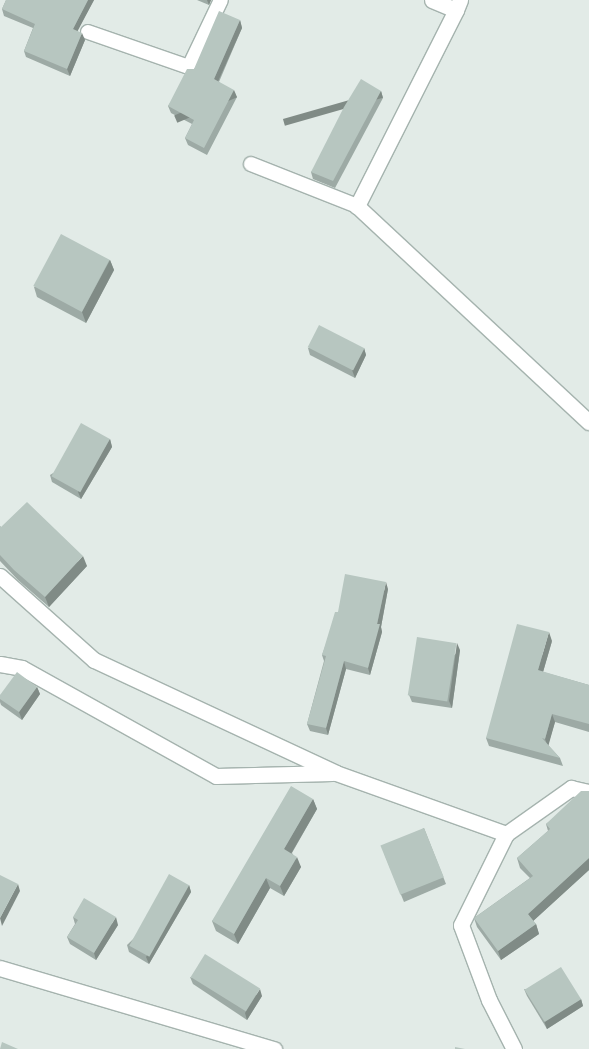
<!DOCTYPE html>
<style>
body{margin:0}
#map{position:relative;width:589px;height:1049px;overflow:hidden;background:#e2ebe7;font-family:"Fira Sans Condensed",sans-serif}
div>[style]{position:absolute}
.roads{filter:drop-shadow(1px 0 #a5b3ae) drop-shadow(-1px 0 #a5b3ae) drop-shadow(0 1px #a5b3ae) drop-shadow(0 -1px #a5b3ae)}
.lane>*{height:14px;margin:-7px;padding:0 7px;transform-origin:7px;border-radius:7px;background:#fff}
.street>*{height:15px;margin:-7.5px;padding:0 7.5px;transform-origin:7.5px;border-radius:7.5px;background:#fff}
.wall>*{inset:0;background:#9daaa5}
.shaded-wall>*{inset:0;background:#808b86;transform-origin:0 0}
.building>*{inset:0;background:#b7c6c0;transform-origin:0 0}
span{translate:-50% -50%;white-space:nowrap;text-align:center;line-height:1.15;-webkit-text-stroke:4px #f2f8f5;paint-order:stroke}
</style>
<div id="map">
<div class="roads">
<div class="lane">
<i style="left:88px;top:32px;width:107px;rotate:19.1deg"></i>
<i style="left:189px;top:67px;width:74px;rotate:-64.5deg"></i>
<i style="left:251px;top:164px;width:114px;rotate:21.6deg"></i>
</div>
<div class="street">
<i style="left:432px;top:0;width:26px;rotate:23deg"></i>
<i style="left:456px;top:10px;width:11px;rotate:-68deg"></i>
<i style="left:456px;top:10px;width:220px;rotate:116.8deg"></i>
<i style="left:357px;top:206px;width:317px;rotate:43deg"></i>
<i style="left:0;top:576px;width:126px;rotate:41.8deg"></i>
<i style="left:94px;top:660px;width:267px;rotate:25deg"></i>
<i style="left:336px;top:773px;width:181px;rotate:19.7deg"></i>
<i style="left:0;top:664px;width:22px;rotate:10deg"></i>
<i style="left:22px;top:668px;width:222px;rotate:29.1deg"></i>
<i style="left:216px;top:776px;width:116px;rotate:-1.5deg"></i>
<i style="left:0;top:968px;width:286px;rotate:16.5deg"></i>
<i style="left:514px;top:1049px;width:55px;rotate:-117deg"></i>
<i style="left:489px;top:1000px;width:80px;rotate:-110.5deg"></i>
<i style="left:461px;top:925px;width:102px;rotate:-63.7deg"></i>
<i style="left:506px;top:834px;width:80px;rotate:-35.3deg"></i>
<i style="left:571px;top:788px;width:18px;rotate:13deg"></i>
</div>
</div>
<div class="wall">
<i style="clip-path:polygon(6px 0,94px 0,77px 31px,85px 40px,70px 76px,26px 57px,24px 51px,33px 28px,4px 16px,2px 9px)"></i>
<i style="clip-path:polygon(197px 0,211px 0,209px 5px)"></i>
<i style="clip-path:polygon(240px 20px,242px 28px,219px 82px,237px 97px,207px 155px,188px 145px,185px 138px,192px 124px,171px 113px,168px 106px,194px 69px)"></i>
<i style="clip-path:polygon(381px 91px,383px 98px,335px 188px,313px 179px,311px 172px)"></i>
<i style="clip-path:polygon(110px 260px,114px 270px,86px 323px,37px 297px,34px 287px)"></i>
<i style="clip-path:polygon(308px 348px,364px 348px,366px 355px,355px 378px,310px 355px)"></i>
<i style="clip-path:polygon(110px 439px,112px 447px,81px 499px,52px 482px,50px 475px)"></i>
<i style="clip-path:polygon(0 526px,1px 527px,87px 566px,49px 607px,18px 580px,0 561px)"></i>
<i style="clip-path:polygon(388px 589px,381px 627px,382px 632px,370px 675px,346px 669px,328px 735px,310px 731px,307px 724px,324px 661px,322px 655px,338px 612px)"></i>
<i style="clip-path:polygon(552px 641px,543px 672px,589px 685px,589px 732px,555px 722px,548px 745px,560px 758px,563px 766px,489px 746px,486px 738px)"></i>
<i style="clip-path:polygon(460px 650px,452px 708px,412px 702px,409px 695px)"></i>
<i style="clip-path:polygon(37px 687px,40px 694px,22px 720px,1px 705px,0 702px,0 695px)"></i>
<i style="clip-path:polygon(589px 791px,589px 870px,533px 921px,536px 924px,539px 934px,501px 960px,477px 927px,474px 918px,530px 878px,520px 868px,517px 858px,548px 831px,546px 824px)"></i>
<i style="clip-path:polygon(313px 799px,317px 809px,292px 853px,301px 867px,284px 896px,270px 888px,238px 944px,216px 931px,212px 921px)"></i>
<i style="clip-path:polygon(424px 828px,446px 884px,404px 902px,384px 853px)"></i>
<i style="clip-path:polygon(189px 885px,191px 892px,149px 964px,129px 952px,127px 945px)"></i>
<i style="clip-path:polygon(73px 917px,118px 925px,96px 960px,70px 944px,67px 937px,75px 924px)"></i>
<i style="clip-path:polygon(190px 977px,262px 996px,247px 1020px,193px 984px)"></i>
<i style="clip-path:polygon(524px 989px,581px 999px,583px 1006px,547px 1029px,527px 996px)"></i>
</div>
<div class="shaded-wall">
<i style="clip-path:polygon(88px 0,94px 0,75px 36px,73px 29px)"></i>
<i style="clip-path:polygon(207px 0,211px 0,209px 5px)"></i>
<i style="clip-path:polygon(240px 20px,242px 28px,216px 86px,214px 79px)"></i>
<i style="clip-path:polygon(82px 33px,85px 40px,70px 76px,67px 69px)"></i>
<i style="left:234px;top:90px;width:8px;height:65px;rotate:67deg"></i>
<i style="left:381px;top:91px;width:7px;height:102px;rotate:74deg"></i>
<i style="clip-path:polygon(110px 260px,114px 270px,86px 323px,82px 312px)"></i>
<i style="clip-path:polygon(364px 348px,366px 355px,355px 378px,352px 370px)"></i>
<i style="clip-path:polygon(110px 439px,112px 447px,81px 499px,78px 492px)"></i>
<i style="clip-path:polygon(83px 556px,87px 566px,49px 607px,45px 597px)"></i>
<i style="clip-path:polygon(386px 582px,388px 589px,381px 627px,382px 632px,370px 675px,368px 668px)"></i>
<i style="clip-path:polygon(549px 632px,552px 641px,541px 679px,538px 670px)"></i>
<i style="clip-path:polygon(457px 643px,460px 650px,452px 708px,449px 701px)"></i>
<i style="clip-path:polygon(344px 661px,346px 669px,328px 735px,326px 728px)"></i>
<i style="clip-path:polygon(37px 687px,40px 694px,22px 720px,19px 712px)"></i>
<i style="clip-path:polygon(552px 714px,555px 722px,548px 747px,545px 739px)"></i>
<i style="clip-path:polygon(313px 799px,317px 809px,288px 859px,284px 849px)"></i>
<i style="clip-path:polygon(297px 857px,301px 867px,284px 896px,280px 886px)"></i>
<i style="clip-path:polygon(589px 858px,589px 870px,531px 923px,528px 914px)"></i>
<i style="clip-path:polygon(266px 878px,270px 888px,238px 944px,234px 934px)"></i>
<i style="clip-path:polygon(18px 884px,20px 891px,2px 926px,0 918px)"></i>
<i style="clip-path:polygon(189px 885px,191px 892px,149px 964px,146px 957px)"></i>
<i style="clip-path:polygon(116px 917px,118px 925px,96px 960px,94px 953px)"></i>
<i style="clip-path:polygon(536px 924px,539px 934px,501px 960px,498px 951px)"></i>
<i style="clip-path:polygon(260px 989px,262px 996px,247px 1020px,245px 1013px)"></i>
<i style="clip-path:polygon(581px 999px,583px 1006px,547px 1029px,544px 1021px)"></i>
</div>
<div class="building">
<i style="clip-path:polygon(6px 0,88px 0,73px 29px,82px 33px,67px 69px,24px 51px,35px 24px,2px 9px)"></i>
<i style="clip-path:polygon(219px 11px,240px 20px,214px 79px,234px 90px,204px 148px,185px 138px,194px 120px,168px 106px,187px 69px,194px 69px)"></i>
<i style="clip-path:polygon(361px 79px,381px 91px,333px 181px,311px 172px,344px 107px)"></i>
<i style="left:61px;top:234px;width:55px;height:59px;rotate:28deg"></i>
<i style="left:319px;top:325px;width:51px;height:25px;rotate:27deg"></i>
<i style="left:81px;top:423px;width:33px;height:61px;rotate:29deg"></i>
<i style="clip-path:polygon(27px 502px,83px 556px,45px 597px,14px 570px,0 555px,0 526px,1px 527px)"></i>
<i style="clip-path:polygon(345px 574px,386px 582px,377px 624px,380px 624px,368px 668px,344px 661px,326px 728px,307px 724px,326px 656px,322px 655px,335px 612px,338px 612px)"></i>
<i style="clip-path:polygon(517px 624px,549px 632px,538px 670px,589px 685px,589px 724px,552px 714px,545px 739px,542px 738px,560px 758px,486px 738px)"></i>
<i style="left:417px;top:637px;width:40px;height:59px;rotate:9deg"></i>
<i style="clip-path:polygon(17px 672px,37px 687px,19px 712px,0 699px,0 695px)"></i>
<i style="clip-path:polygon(291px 786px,313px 799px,284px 849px,297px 857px,280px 886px,266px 878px,234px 934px,212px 921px)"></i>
<i style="clip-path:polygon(581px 791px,589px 791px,589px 858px,528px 914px,536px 924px,498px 951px,474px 918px,533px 876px,517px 858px,550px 829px,546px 824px)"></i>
<i style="left:424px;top:828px;width:53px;height:47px;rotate:68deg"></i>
<i style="left:169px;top:874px;width:23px;height:82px;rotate:29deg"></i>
<i style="clip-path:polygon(0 875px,18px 884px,0 918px)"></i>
<i style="clip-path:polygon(84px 898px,116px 917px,94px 953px,67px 937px,78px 920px,73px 917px)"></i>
<i style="left:205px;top:954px;width:65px;height:27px;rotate:32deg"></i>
<i style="left:561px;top:967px;width:38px;height:43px;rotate:58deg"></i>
<i style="clip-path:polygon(2px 1042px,18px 1049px,0 1049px)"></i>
<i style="clip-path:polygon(455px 1047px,465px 1049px,455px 1049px)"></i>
</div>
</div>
